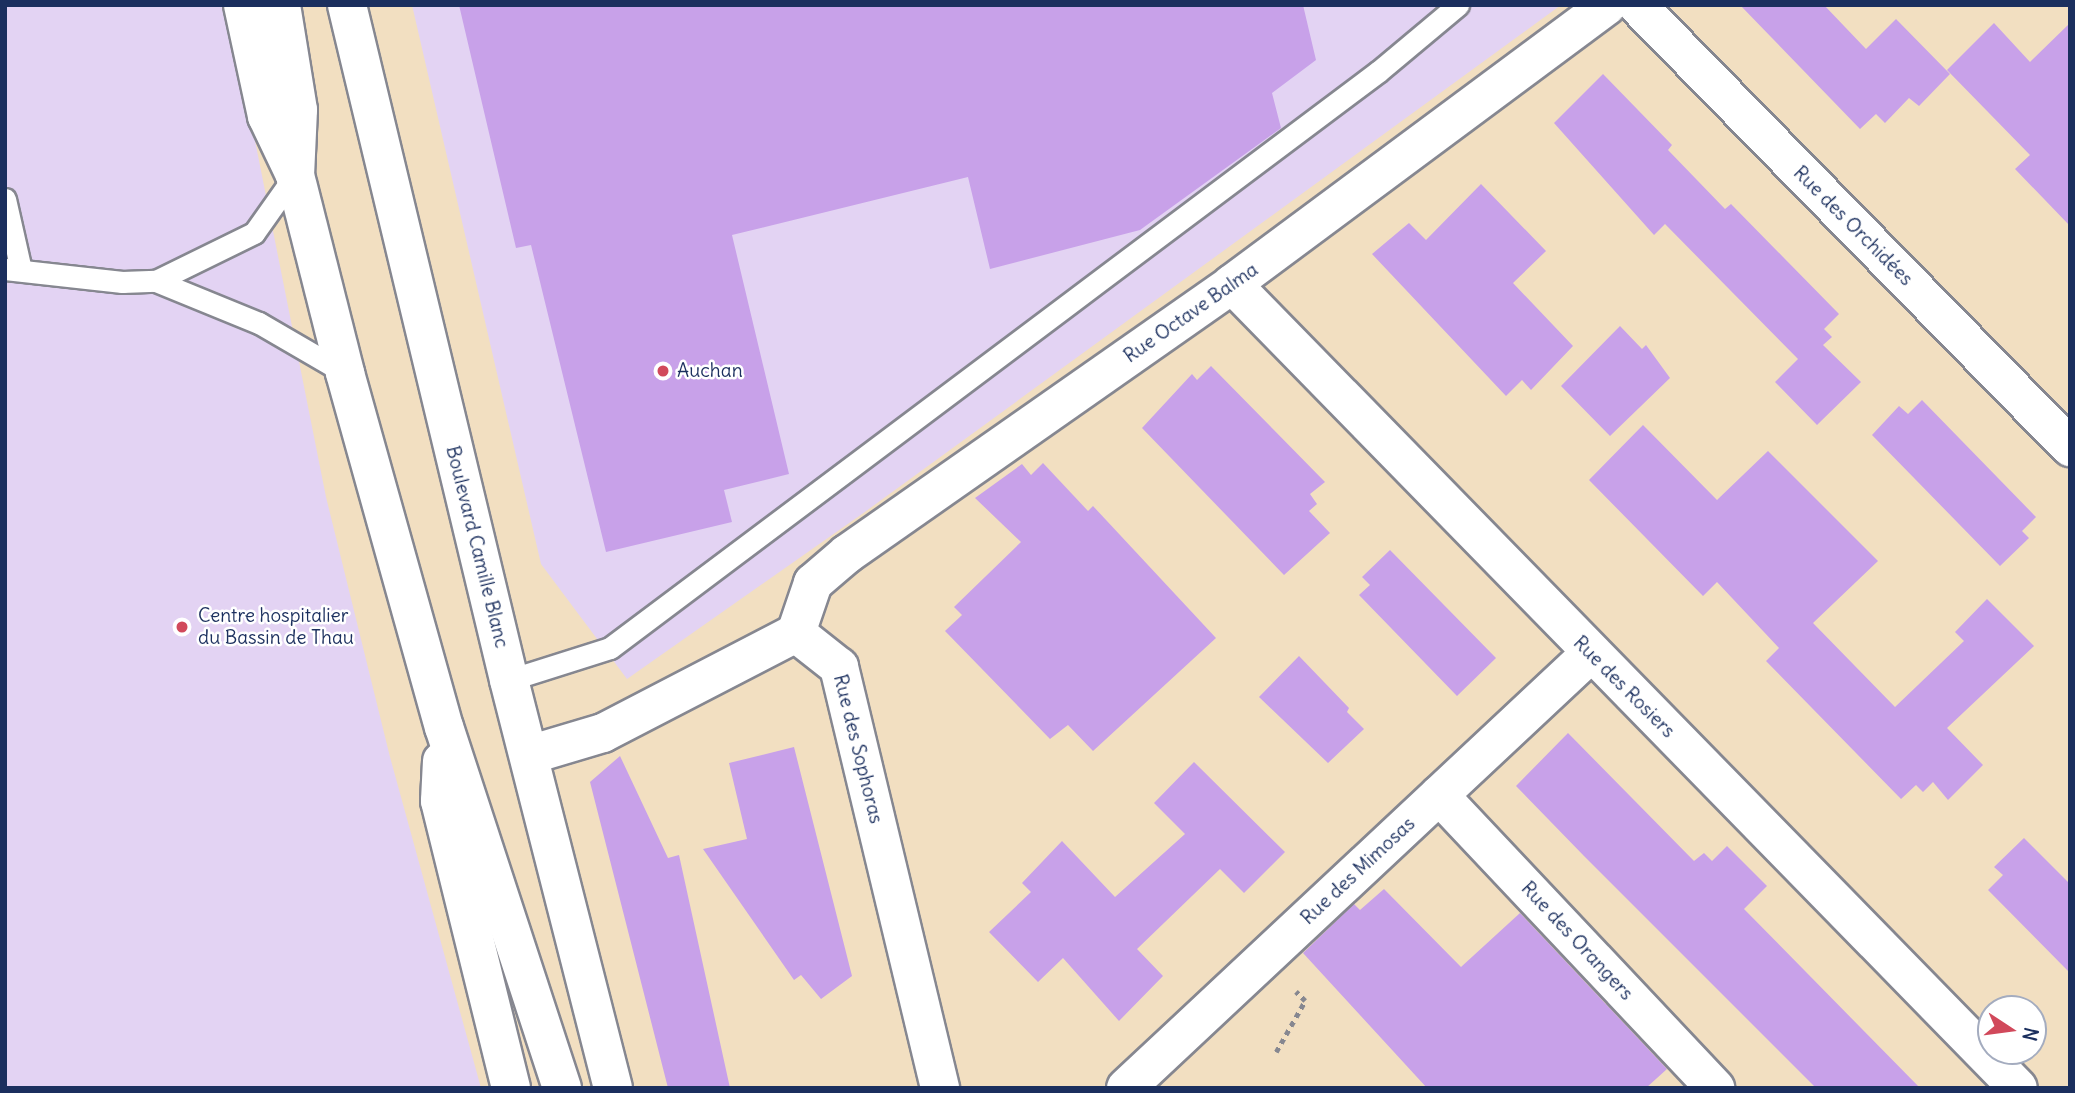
<!DOCTYPE html>
<meta charset="utf-8">
<style>
body{margin:0}
#map{position:relative;width:2075px;height:1093px;overflow:hidden;background:#f2dfc1;font-family:Delius,sans-serif}
div>[style]{position:absolute}
.built>*{inset:0;background:#e3d3f3}
.building>*{inset:0;background:#c8a1e9}
.path>*{height:4.5px;margin-top:-2.25px;transform-origin:0;background:repeating-linear-gradient(90deg,#868790 0 5px,transparent 0 10px)}
.roads{filter:drop-shadow(2px 0 #868790) drop-shadow(-2px 0 #868790) drop-shadow(0 2px #868790) drop-shadow(0 -2px #868790)}
.service>*{height:21px;margin:-10.5px;padding:0 10.5px;transform-origin:10.5px;border-radius:10.5px;background:#fff}
.minor>*{height:38px;margin:-19px;padding:0 19px;transform-origin:19px;border-radius:19px;background:#fff}
.tertiary>*{height:38px;margin:-19px;padding:0 19px;transform-origin:19px;border-radius:19px;background:#fff}
.primary>*{height:38px;margin:-19px;padding:0 19px;transform-origin:19px;border-radius:19px;background:#fff}
.dots>*{width:19px;height:19px;translate:-50% -50%;box-sizing:border-box;border:4px solid #fff;border-radius:50%}
span{translate:-50% -50%;white-space:nowrap;text-align:center;line-height:1.15;-webkit-text-stroke:5px #fff;paint-order:stroke}
.street-label{font-size:19px;color:#1b2f5e}
.poi-label{font-size:19px;color:#1b2f5e}
.left{translate:0 -50%;text-align:left}
.frame{position:absolute;inset:0;border:7px solid #1b2f5e;pointer-events:none}
.north{position:absolute;left:1977px;top:995px;width:70px;height:70px;box-sizing:border-box;background:#fff;border:2px solid #a4acbf;border-radius:50%;rotate:103deg;font-size:19px;font-weight:700;line-height:28px;text-align:center;color:#1b2f5e}
.north::after{content:'';display:block;margin:auto;width:24px;height:32px;background:#d1495b;clip-path:polygon(50% 0,100% 100%,50% 72%,0 100%)}
</style>
<div id="map">
<div class="built">
<i style="clip-path:polygon(5px 5px,228px 5px,326px 497px,390px 757px,481px 1088px,5px 1088px)"></i>
<i style="clip-path:polygon(412px 5px,1561px 5px,862px 514px,627px 679px,541px 564px)"></i>
</div>
<div class="building">
<i style="clip-path:polygon(459px 5px,1303px 5px,1316px 60px,1272px 93px,1281px 128px,1140px 230px,990px 269px,968px 177px,732px 235px,789px 474px,724px 490px,732px 522px,606px 552px,531px 245px,516px 248px)"></i>
<i style="clip-path:polygon(1740px 5px,1824px 5px,1866px 49px,1896px 19px,1950px 74px,1919px 106px,1909px 98px,1885px 123px,1876px 114px,1860px 129px)"></i>
<i style="clip-path:polygon(1994px 23px,2030px 62px,2070px 23px,2070px 226px,2015px 169px,2030px 155px,1947px 70px)"></i>
<i style="clip-path:polygon(1603px 74px,1672px 145px,1668px 150px,1725px 209px,1731px 204px,1839px 314px,1824px 329px,1832px 337px,1823px 345px,1861px 382px,1817px 425px,1775px 382px,1798px 359px,1665px 224px,1654px 235px,1554px 123px)"></i>
<i style="clip-path:polygon(1481px 184px,1546px 251px,1513px 283px,1573px 346px,1531px 390px,1522px 380px,1506px 396px,1372px 254px,1409px 223px,1426px 240px)"></i>
<i style="clip-path:polygon(1620px 326px,1642px 349px,1646px 345px,1670px 378px,1610px 436px,1561px 386px)"></i>
<i style="clip-path:polygon(1211px 366px,1325px 482px,1310px 494px,1317px 504px,1309px 511px,1330px 533px,1284px 575px,1142px 428px,1192px 374px,1197px 380px)"></i>
<i style="clip-path:polygon(1922px 400px,2036px 517px,2022px 531px,2029px 538px,2000px 566px,1872px 435px,1899px 406px,1908px 414px)"></i>
<i style="clip-path:polygon(1643px 425px,1717px 500px,1768px 451px,1878px 561px,1813px 623px,1895px 707px,1964px 641px,1955px 632px,1987px 599px,2034px 646px,1947px 728px,1983px 765px,1948px 800px,1933px 782px,1923px 792px,1916px 785px,1901px 799px,1766px 661px,1779px 648px,1717px 582px,1703px 596px,1589px 480px)"></i>
<i style="clip-path:polygon(1043px 463px,1088px 511px,1093px 506px,1216px 638px,1093px 751px,1068px 725px,1050px 739px,945px 631px,962px 615px,954px 607px,1021px 542px,975px 498px,1022px 464px,1031px 475px)"></i>
<i style="clip-path:polygon(1390px 550px,1496px 658px,1457px 696px,1359px 595px,1370px 585px,1362px 577px)"></i>
<i style="clip-path:polygon(1299px 656px,1349px 708px,1347px 712px,1364px 729px,1328px 763px,1259px 697px)"></i>
<i style="clip-path:polygon(1568px 733px,1694px 861px,1704px 853px,1712px 861px,1727px 846px,1767px 886px,1744px 909px,1920px 1088px,1816px 1088px,1584px 856px,1516px 786px)"></i>
<i style="clip-path:polygon(794px 747px,852px 976px,821px 999px,801px 975px,794px 980px,703px 849px,747px 839px,729px 763px)"></i>
<i style="clip-path:polygon(620px 756px,668px 858px,679px 855px,730px 1088px,668px 1088px,590px 782px)"></i>
<i style="clip-path:polygon(1194px 762px,1285px 852px,1244px 893px,1220px 869px,1137px 949px,1163px 976px,1119px 1021px,1063px 958px,1038px 982px,989px 932px,1031px 892px,1022px 883px,1062px 841px,1115px 897px,1185px 834px,1154px 803px)"></i>
<i style="clip-path:polygon(2024px 838px,2070px 884px,2070px 973px,1988px 890px,2003px 875px,1994px 867px)"></i>
<i style="clip-path:polygon(1384px 889px,1461px 967px,1520px 913px,1667px 1069px,1646px 1088px,1427px 1088px,1303px 953px,1354px 904px,1360px 910px)"></i>
</div>
<div class="path">
<i style="left:1276px;top:1052px;width:59px;rotate:-60.4deg"></i>
<i style="left:1305px;top:1001px;width:13px;rotate:-135deg"></i>
</div>
<div class="roads">
<div class="service">
<i style="left:5px;top:199px;width:73px;rotate:77.3deg"></i>
<i style="left:5px;top:269px;width:118px;rotate:6.3deg"></i>
<i style="left:122px;top:282px;width:34px;rotate:-2deg"></i>
<i style="left:156px;top:281px;width:111px;rotate:22.2deg"></i>
<i style="left:259px;top:323px;width:99px;rotate:30.2deg"></i>
<i style="left:156px;top:281px;width:109px;rotate:-26.1deg"></i>
<i style="left:254px;top:233px;width:71px;rotate:-54.7deg"></i>
<i style="left:509px;top:680px;width:106px;rotate:-17.6deg"></i>
<i style="left:610px;top:648px;width:961px;rotate:-36.88deg"></i>
<i style="left:1379px;top:71px;width:103px;rotate:-39.9deg"></i>
</div>
<div class="minor">
<i style="left:1637px;top:5px;width:619px;rotate:45.59deg"></i>
<i style="left:1232px;top:284px;width:1124px;rotate:45.65deg"></i>
<i style="left:796px;top:633px;width:53px;rotate:-71.2deg"></i>
<i style="left:813px;top:583px;width:45px;rotate:-40.5deg"></i>
<i style="left:847px;top:554px;width:470px;rotate:-35deg"></i>
<i style="left:1232px;top:284px;width:467px;rotate:-36.6deg"></i>
<i style="left:529px;top:755px;width:77px;rotate:-16.6deg"></i>
<i style="left:603px;top:733px;width:217px;rotate:-27.4deg"></i>
<i style="left:796px;top:633px;width:55px;rotate:38.3deg"></i>
<i style="left:839px;top:667px;width:433px;rotate:76.5deg"></i>
<i style="left:1439px;top:795px;width:403px;rotate:46.7deg"></i>
<i style="left:1126px;top:1088px;width:635px;rotate:-43.09deg"></i>
</div>
<div class="tertiary">
<i style="left:243px;top:5px;width:114px;rotate:77.8deg"></i>
<i style="left:267px;top:116px;width:65px;rotate:64.6deg"></i>
</div>
<div class="primary">
<i style="left:281px;top:5px;width:106px;rotate:80.8deg"></i>
<i style="left:298px;top:110px;width:65px;rotate:92.6deg"></i>
<i style="left:295px;top:175px;width:204px;rotate:75.8deg"></i>
<i style="left:345px;top:373px;width:368px;rotate:74.4deg"></i>
<i style="left:444px;top:727px;width:380px;rotate:71.9deg"></i>
<i style="left:347px;top:5px;width:694px;rotate:76.5deg"></i>
<i style="left:509px;top:680px;width:421px;rotate:75.7deg"></i>
<i style="left:442px;top:761px;width:40px;rotate:92.9deg"></i>
<i style="left:440px;top:801px;width:296px;rotate:76.1deg"></i>
</div>
</div>
<div class="dots">
<i style="left:663px;top:371px;background:#d1495b"></i>
<i style="left:182px;top:627px;background:#d1495b"></i>
</div>
<div class="street-label">
<span style="left:1853px;top:226px;rotate:45deg">Rue des Orchidées</span>
<span style="left:1191px;top:313px;rotate:-35deg">Rue Octave Balma</span>
<span style="left:477px;top:547px;rotate:76deg">Boulevard Camille Blanc</span>
<span style="left:1624px;top:687px;rotate:45deg">Rue des Rosiers</span>
<span style="left:858px;top:749px;rotate:76deg">Rue des Sophoras</span>
<span style="left:1358px;top:871px;rotate:-43deg">Rue des Mimosas</span>
<span style="left:1577px;top:941px;rotate:47deg">Rue des Orangers</span>
</div>
<div class="poi-label">
<span class="left" style="left:677px;top:371px">Auchan</span>
<span class="left" style="left:198px;top:627px">Centre hospitalier<br>du Bassin de Thau</span>
</div>
<div class="frame"></div>
<div class="north">N</div>
</div>
